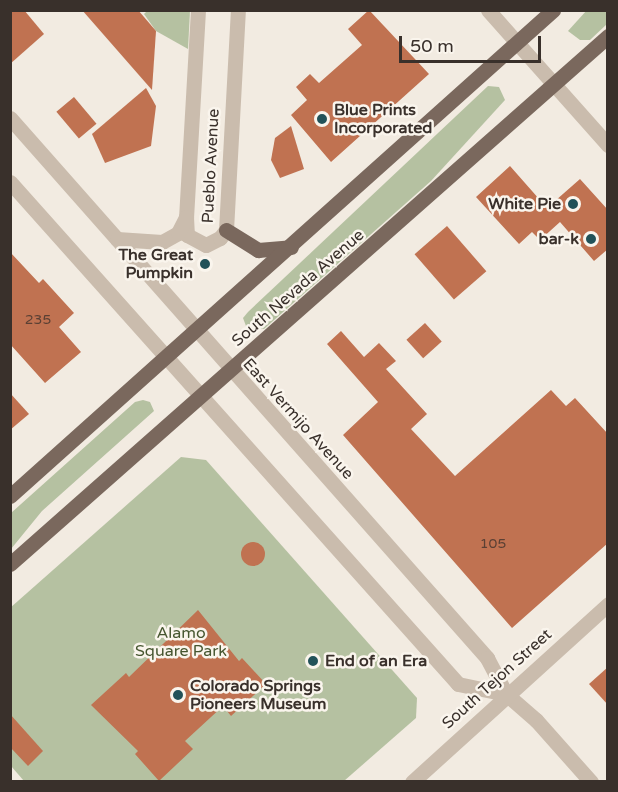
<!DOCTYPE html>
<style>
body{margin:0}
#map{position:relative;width:618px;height:792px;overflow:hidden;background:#f2ebe1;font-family:"Varela Round",sans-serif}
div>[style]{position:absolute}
.green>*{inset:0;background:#b5c1a1}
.building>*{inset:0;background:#c07251;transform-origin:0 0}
.round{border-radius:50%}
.minor>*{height:15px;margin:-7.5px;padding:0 7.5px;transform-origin:7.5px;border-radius:7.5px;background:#cabcad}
.major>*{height:15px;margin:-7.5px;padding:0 7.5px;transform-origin:7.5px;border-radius:7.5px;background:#7a685d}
.dots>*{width:16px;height:16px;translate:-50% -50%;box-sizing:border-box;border:3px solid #faf5ed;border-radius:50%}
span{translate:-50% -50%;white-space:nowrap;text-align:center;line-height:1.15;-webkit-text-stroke:5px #faf5ed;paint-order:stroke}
.number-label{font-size:14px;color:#5b4034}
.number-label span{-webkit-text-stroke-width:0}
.poi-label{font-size:16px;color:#39302b;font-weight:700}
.left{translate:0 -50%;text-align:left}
.right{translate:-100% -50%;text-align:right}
.street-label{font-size:16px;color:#39302b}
.park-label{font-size:16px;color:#465630}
.frame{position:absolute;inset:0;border:12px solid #39302b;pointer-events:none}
.scale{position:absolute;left:399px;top:36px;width:142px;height:27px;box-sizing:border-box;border:3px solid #39302b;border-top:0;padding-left:8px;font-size:18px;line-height:21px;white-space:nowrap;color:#39302b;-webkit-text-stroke:4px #faf5ed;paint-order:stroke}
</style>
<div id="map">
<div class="green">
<i style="clip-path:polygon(587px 10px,607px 11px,607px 24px,590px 40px,580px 40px,568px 31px)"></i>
<i style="clip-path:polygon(147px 11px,190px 11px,188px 49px,156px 31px,144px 14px)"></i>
<i style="clip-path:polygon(488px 86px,499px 87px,505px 100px,431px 181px,264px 329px,246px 326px,243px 318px,248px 312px)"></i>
<i style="clip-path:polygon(143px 400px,150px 402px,154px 411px,42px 511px,11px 549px,11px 513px,135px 402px)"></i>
<i style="clip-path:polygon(181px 457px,206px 460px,417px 698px,416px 718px,344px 781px,24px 781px,11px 766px,10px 608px)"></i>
</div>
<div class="building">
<i style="clip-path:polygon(10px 10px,24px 10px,44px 34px,10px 64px)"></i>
<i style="clip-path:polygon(82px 10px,138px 10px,156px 31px,152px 90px)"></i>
<i style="clip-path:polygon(369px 10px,429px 74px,331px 162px,291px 115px,307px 100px,296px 87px,310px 74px,319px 83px,362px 45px,348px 29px)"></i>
<i style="clip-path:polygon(146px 88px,156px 106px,151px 146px,105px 163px,92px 134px)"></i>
<i style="left:74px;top:97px;width:35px;height:23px;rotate:50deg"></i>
<i style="clip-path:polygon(291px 126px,304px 169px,280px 178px,271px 160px,275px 138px)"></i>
<i style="clip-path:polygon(510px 166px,547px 208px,580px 179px,608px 210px,608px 249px,594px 261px,560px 222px,540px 240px,532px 232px,519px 244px,476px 197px)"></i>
<i style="left:447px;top:226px;width:60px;height:43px;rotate:49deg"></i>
<i style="clip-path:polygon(10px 252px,39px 283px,43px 279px,74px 313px,59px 327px,81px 352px,45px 383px,10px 344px)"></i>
<i style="left:425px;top:323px;width:25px;height:25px;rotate:48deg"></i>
<i style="clip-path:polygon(341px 331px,364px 357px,379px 343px,396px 361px,386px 369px,427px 414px,411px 429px,455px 476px,551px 390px,566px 406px,575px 398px,608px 434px,608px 543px,512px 628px,343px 435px,378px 402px,327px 344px)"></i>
<i style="clip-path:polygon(10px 393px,29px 414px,10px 430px)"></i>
<i class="round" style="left:241px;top:542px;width:24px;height:24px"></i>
<i style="clip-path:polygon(198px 610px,239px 661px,242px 658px,266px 684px,231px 716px,223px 706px,185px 741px,193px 749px,159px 781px,135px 754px,138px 751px,91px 705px,126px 673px,129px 677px)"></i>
<i style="clip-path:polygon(608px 667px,608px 705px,589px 684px)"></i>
<i style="clip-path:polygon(10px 714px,43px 751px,28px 766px,10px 747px)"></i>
</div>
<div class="minor">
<i style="left:198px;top:10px;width:207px;rotate:93.3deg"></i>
<i style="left:186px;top:217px;width:18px;rotate:87deg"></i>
<i style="left:187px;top:235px;width:21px;rotate:28deg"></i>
<i style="left:206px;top:245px;width:16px;rotate:-27deg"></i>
<i style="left:220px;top:238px;width:10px;rotate:-53deg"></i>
<i style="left:226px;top:230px;width:220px;rotate:-86.9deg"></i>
<i style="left:488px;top:10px;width:181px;rotate:48.4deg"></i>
<i style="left:10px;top:118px;width:721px;rotate:48.54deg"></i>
<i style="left:487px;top:658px;width:41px;rotate:62.2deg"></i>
<i style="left:506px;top:694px;width:40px;rotate:41deg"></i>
<i style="left:536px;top:720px;width:83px;rotate:48.4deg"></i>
<i style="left:10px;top:182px;width:673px;rotate:48.25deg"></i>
<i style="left:458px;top:684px;width:49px;rotate:11.8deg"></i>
<i style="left:117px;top:239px;width:45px;rotate:3.8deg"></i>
<i style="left:162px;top:242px;width:18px;rotate:-29deg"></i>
<i style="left:178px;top:233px;width:18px;rotate:-63deg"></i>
<i style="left:412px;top:782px;width:265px;rotate:-42.2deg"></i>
</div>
<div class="major">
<i style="left:226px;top:230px;width:38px;rotate:32deg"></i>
<i style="left:258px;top:250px;width:33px;rotate:-5deg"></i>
<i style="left:10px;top:496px;width:729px;rotate:-41.83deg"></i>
<i style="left:10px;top:564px;width:798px;rotate:-41.44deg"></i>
</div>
<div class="dots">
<i style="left:322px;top:119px;background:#225259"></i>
<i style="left:573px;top:204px;background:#225259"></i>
<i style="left:591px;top:239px;background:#225259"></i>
<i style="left:205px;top:264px;background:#225259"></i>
<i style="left:313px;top:661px;background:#225259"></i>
<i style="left:178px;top:695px;background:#225259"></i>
</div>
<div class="number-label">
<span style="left:38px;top:320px">235</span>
<span style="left:493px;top:544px">105</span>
</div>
<div class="poi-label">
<span class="left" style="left:334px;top:119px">Blue Prints<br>Incorporated</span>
<span class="right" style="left:561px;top:204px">White Pie</span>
<span class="right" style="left:579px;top:239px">bar-k</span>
<span class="right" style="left:193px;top:264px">The Great<br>Pumpkin</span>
<span class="left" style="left:325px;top:661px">End of an Era</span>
<span class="left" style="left:190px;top:695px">Colorado Springs<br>Pioneers Museum</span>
</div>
<div class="street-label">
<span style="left:211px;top:166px;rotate:-87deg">Pueblo Avenue</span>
<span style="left:298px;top:288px;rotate:-41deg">South Nevada Avenue</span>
<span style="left:298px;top:419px;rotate:48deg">East Vermijo Avenue</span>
<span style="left:497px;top:679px;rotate:-42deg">South Tejon Street</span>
</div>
<div class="park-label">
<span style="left:181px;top:642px">Alamo<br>Square Park</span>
</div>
<div class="frame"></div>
<div class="scale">50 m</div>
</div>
